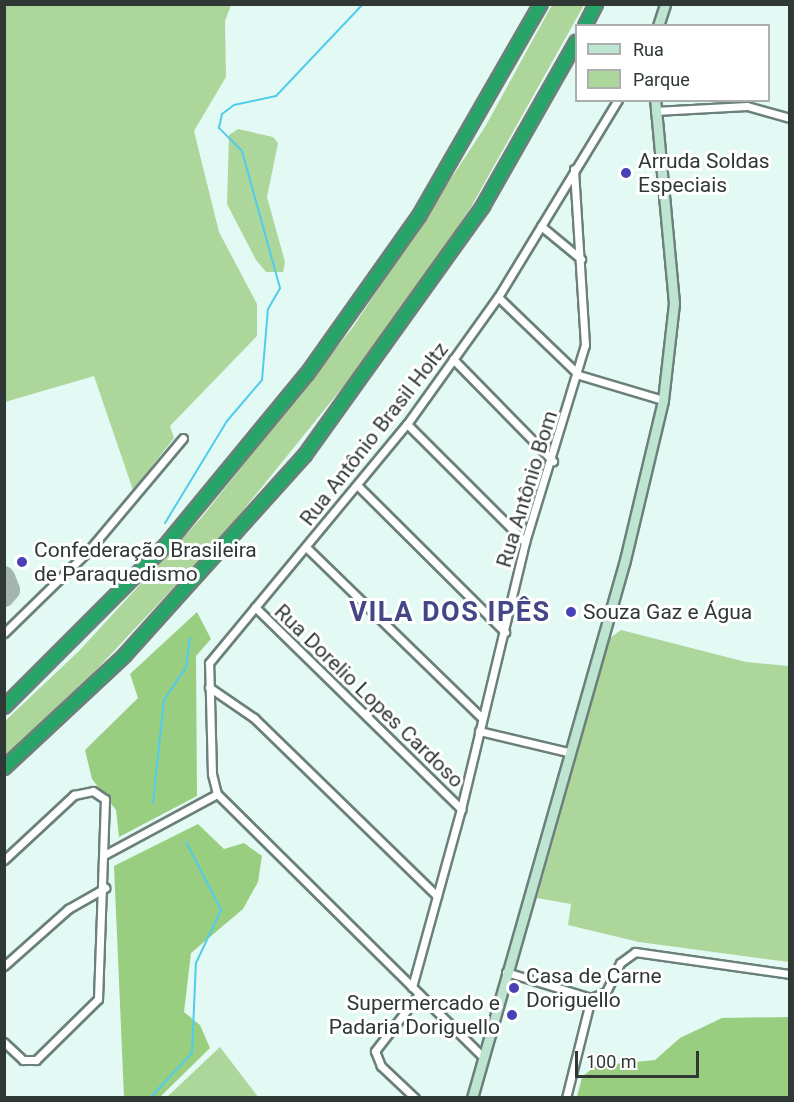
<!DOCTYPE html>
<meta charset="utf-8">
<style>
body{margin:0}
#map{position:relative;width:794px;height:1102px;overflow:hidden;background:#e3f9f3;font-family:Roboto,sans-serif}
div>[style]{position:absolute}
.green>*{inset:0;background:#acd69a}
.forest>*{inset:0;background:#99ce81}
.stream>*{height:2px;margin:-1px;padding:0 1px;transform-origin:1px;border-radius:1px;background:#50cded}
.taxiway>*{height:22px;margin:-11px;padding:0 11px;transform-origin:11px;border-radius:11px;background:#a4b5b0}
.roads{filter:drop-shadow(2px 0 #6c807b) drop-shadow(-2px 0 #6c807b) drop-shadow(0 2px #6c807b) drop-shadow(0 -2px #6c807b)}
.minor>*{height:7px;margin:-3.5px;padding:0 3.5px;transform-origin:3.5px;border-radius:3.5px;background:#fff}
.secondary>*{height:9px;margin:-4.5px;padding:0 4.5px;transform-origin:4.5px;border-radius:4.5px;background:#bee4d2}
.motorway>*{height:12px;margin:-6px;padding:0 6px;transform-origin:6px;border-radius:6px;background:#27a568}
.dots>*{width:16px;height:16px;translate:-50% -50%;box-sizing:border-box;border:3px solid #fff;border-radius:50%}
span{translate:-50% -50%;white-space:nowrap;text-align:center;line-height:1.15;-webkit-text-stroke:6px #fff;paint-order:stroke}
.poi-label{font-size:21px;color:#2f3835}
.left{translate:0 -50%;text-align:left}
.right{translate:-100% -50%;text-align:right}
.street-label{font-size:21px;color:#2f3835}
.district-label{font-size:27px;color:#444785;font-weight:700;letter-spacing:1.5px}
.frame{position:absolute;inset:0;border:6px solid #2f3835;pointer-events:none}
.legend{position:absolute;left:575px;top:24px;width:195px;height:78px;box-sizing:border-box;background:#fff;border:2px solid #acafae;margin:0;padding:8px 10px;list-style:none;font-size:18px;color:#2f3835}
.legend li{display:flex;align-items:center;gap:12px;height:30px}
.legend b{width:30px;border:2px solid #acafae}
.scale{position:absolute;left:575px;top:1051px;width:124px;height:27px;box-sizing:border-box;border:3px solid #2f3835;border-top:0;padding-left:8px;font-size:18px;line-height:21px;white-space:nowrap;color:#2f3835;-webkit-text-stroke:4px #fff;paint-order:stroke}
</style>
<div id="map">
<div class="green">
<i style="clip-path:polygon(5px 4px,231px 5px,225px 21px,226px 77px,194px 131px,219px 232px,257px 304px,257px 336px,170px 426px,174px 438px,133px 490px,94px 376px,5px 402px)"></i>
<i style="clip-path:polygon(552px 5px,584px 5px,471px 207px,384px 336px,223px 535px,95px 671px,5px 755px,5px 721px,79px 651px,202px 517px,353px 327px,485px 127px)"></i>
<i style="clip-path:polygon(238px 129px,273px 137px,278px 143px,267px 197px,285px 262px,283px 272px,266px 272px,256px 260px,227px 204px,229px 135px)"></i>
<i style="clip-path:polygon(621px 630px,746px 662px,789px 666px,789px 962px,639px 942px,568px 925px,571px 904px,537px 898px,610px 638px)"></i>
<i style="clip-path:polygon(220px 1047px,258px 1097px,167px 1097px)"></i>
</div>
<div class="forest">
<i style="clip-path:polygon(197px 612px,211px 639px,196px 656px,197px 796px,119px 837px,116px 810px,92px 779px,85px 750px,138px 698px,130px 674px)"></i>
<i style="clip-path:polygon(198px 824px,224px 849px,244px 843px,262px 856px,258px 882px,243px 909px,191px 953px,184px 1012px,200px 1025px,210px 1048px,160px 1097px,124px 1097px,114px 866px)"></i>
<i style="clip-path:polygon(789px 1017px,789px 1097px,577px 1097px,582px 1077px,595px 1066px,655px 1060px,680px 1038px,722px 1018px)"></i>
</div>
<div class="stream">
<i style="left:165px;top:523px;width:119px;rotate:-58.7deg"></i>
<i style="left:227px;top:421px;width:54px;rotate:-49.5deg"></i>
<i style="left:262px;top:380px;width:71px;rotate:-85.2deg"></i>
<i style="left:268px;top:309px;width:24px;rotate:-60deg"></i>
<i style="left:280px;top:288px;width:142px;rotate:-105.5deg"></i>
<i style="left:242px;top:151px;width:33px;rotate:-135deg"></i>
<i style="left:219px;top:128px;width:14px;rotate:-78deg"></i>
<i style="left:222px;top:114px;width:15px;rotate:-37deg"></i>
<i style="left:234px;top:105px;width:43px;rotate:-12.1deg"></i>
<i style="left:276px;top:96px;width:127px;rotate:-46.6deg"></i>
<i style="left:153px;top:803px;width:104px;rotate:-83.9deg"></i>
<i style="left:164px;top:700px;width:40px;rotate:-56deg"></i>
<i style="left:186px;top:667px;width:29px;rotate:-82deg"></i>
<i style="left:150px;top:1098px;width:62px;rotate:-47deg"></i>
<i style="left:192px;top:1053px;width:90px;rotate:-87.5deg"></i>
<i style="left:196px;top:963px;width:59px;rotate:-64.7deg"></i>
<i style="left:221px;top:910px;width:76px;rotate:-117.2deg"></i>
</div>
<div class="taxiway">
<i style="left:4px;top:577px;width:14px;rotate:69deg"></i>
<i style="left:9px;top:590px;width:8px;rotate:130deg"></i>
</div>
<div class="roads">
<div class="minor">
<i style="left:655px;top:111px;width:92px;rotate:-3.1deg"></i>
<i style="left:747px;top:106px;width:45px;rotate:15.6deg"></i>
<i style="left:541px;top:226px;width:52px;rotate:39.5deg"></i>
<i style="left:498px;top:297px;width:112px;rotate:43.9deg"></i>
<i style="left:579px;top:375px;width:88px;rotate:16.6deg"></i>
<i style="left:453px;top:359px;width:143px;rotate:45.6deg"></i>
<i style="left:407px;top:424px;width:167px;rotate:45deg"></i>
<i style="left:359px;top:487px;width:206px;rotate:44.8deg"></i>
<i style="left:307px;top:548px;width:244px;rotate:44.2deg"></i>
<i style="left:255px;top:607px;width:289px;rotate:44.4deg"></i>
<i style="left:4px;top:633px;width:119px;rotate:-44.3deg"></i>
<i style="left:89px;top:550px;width:146px;rotate:-50deg"></i>
<i style="left:209px;top:687px;width:55px;rotate:34.6deg"></i>
<i style="left:254px;top:718px;width:255px;rotate:44.2deg"></i>
<i style="left:479px;top:731px;width:91px;rotate:13.3deg"></i>
<i style="left:106px;top:854px;width:126px;rotate:-28.4deg"></i>
<i style="left:4px;top:860px;width:96px;rotate:-42.9deg"></i>
<i style="left:74px;top:795px;width:19px;rotate:-12deg"></i>
<i style="left:93px;top:791px;width:14px;rotate:34deg"></i>
<i style="left:105px;top:799px;width:200px;rotate:92deg"></i>
<i style="left:98px;top:999px;width:87px;rotate:135.5deg"></i>
<i style="left:36px;top:1060px;width:13px;rotate:180deg"></i>
<i style="left:23px;top:1060px;width:26px;rotate:-137deg"></i>
<i style="left:4px;top:966px;width:86px;rotate:-41.7deg"></i>
<i style="left:68px;top:909px;width:43px;rotate:-29.6deg"></i>
<i style="left:506px;top:972px;width:89px;rotate:17deg"></i>
<i style="left:591px;top:998px;width:16px;rotate:-22deg"></i>
<i style="left:606px;top:992px;width:32px;rotate:-64deg"></i>
<i style="left:620px;top:963px;width:19px;rotate:-36deg"></i>
<i style="left:635px;top:952px;width:157px;rotate:8.1deg"></i>
<i style="left:412px;top:987px;width:185px;rotate:-74.6deg"></i>
<i style="left:461px;top:809px;width:275px;rotate:-76.5deg"></i>
<i style="left:525px;top:542px;width:206px;rotate:-73.1deg"></i>
<i style="left:585px;top:345px;width:176px;rotate:-93.6deg"></i>
<i style="left:481px;top:1055px;width:371px;rotate:-135.3deg"></i>
<i style="left:217px;top:794px;width:21px;rotate:-104deg"></i>
<i style="left:212px;top:774px;width:111px;rotate:-91.5deg"></i>
<i style="left:209px;top:663px;width:310px;rotate:-50.4deg"></i>
<i style="left:407px;top:424px;width:156px;rotate:-54.4deg"></i>
<i style="left:498px;top:297px;width:231px;rotate:-58.7deg"></i>
<i style="left:415px;top:1098px;width:47px;rotate:-136.7deg"></i>
<i style="left:381px;top:1066px;width:16px;rotate:-112deg"></i>
<i style="left:375px;top:1051px;width:72px;rotate:-52.3deg"></i>
<i style="left:566px;top:1098px;width:103px;rotate:-76deg"></i>
</div>
<div class="secondary">
<i style="left:658px;top:26px;width:23px;rotate:-72deg"></i>
<i style="left:472px;top:1098px;width:559px;rotate:-74.12deg"></i>
<i style="left:625px;top:560px;width:164px;rotate:-76.6deg"></i>
<i style="left:663px;top:400px;width:98px;rotate:-83.5deg"></i>
<i style="left:674px;top:303px;width:204px;rotate:-95.3deg"></i>
</div>
<div class="motorway">
<i style="left:585px;top:26px;width:25px;rotate:-63deg"></i>
<i style="left:4px;top:707px;width:228px;rotate:-45deg"></i>
<i style="left:165px;top:546px;width:223px;rotate:-50.5deg"></i>
<i style="left:307px;top:374px;width:194px;rotate:-54.7deg"></i>
<i style="left:419px;top:216px;width:245px;rotate:-60.1deg"></i>
<i style="left:4px;top:768px;width:166px;rotate:-43deg"></i>
<i style="left:125px;top:655px;width:269px;rotate:-48deg"></i>
<i style="left:305px;top:455px;width:306px;rotate:-54.4deg"></i>
<i style="left:483px;top:206px;width:189px;rotate:-60.4deg"></i>
</div>
</div>
<div class="dots">
<i style="left:626px;top:173px;background:#4740b6"></i>
<i style="left:22px;top:562px;background:#4740b6"></i>
<i style="left:571px;top:612px;background:#4740b6"></i>
<i style="left:514px;top:988px;background:#4740b6"></i>
<i style="left:512px;top:1015px;background:#4740b6"></i>
</div>
<div class="poi-label">
<span class="left" style="left:638px;top:173px">Arruda Soldas<br>Especiais</span>
<span class="left" style="left:34px;top:562px">Confederação Brasileira<br>de Paraquedismo</span>
<span class="left" style="left:583px;top:612px">Souza Gaz e Água</span>
<span class="left" style="left:526px;top:988px">Casa de Carne<br>Doriguello</span>
<span class="right" style="left:500px;top:1015px">Supermercado e<br>Padaria Doriguello</span>
</div>
<div class="street-label">
<span style="left:374px;top:434px;rotate:-52deg">Rua Antônio Brasil Holtz</span>
<span style="left:527px;top:489px;rotate:-73deg">Rua Antônio Bom</span>
<span style="left:369px;top:696px;rotate:44deg">Rua Dorelio Lopes Cardoso</span>
</div>
<div class="district-label">
<span style="left:450px;top:613px">VILA DOS IPÊS</span>
</div>
<div class="frame"></div>
<ul class="legend">
<li><b style="height:8px;background:#bee4d2"></b>Rua</li>
<li><b style="height:16px;background:#acd69a"></b>Parque</li>
</ul>
<div class="scale">100 m</div>
</div>
